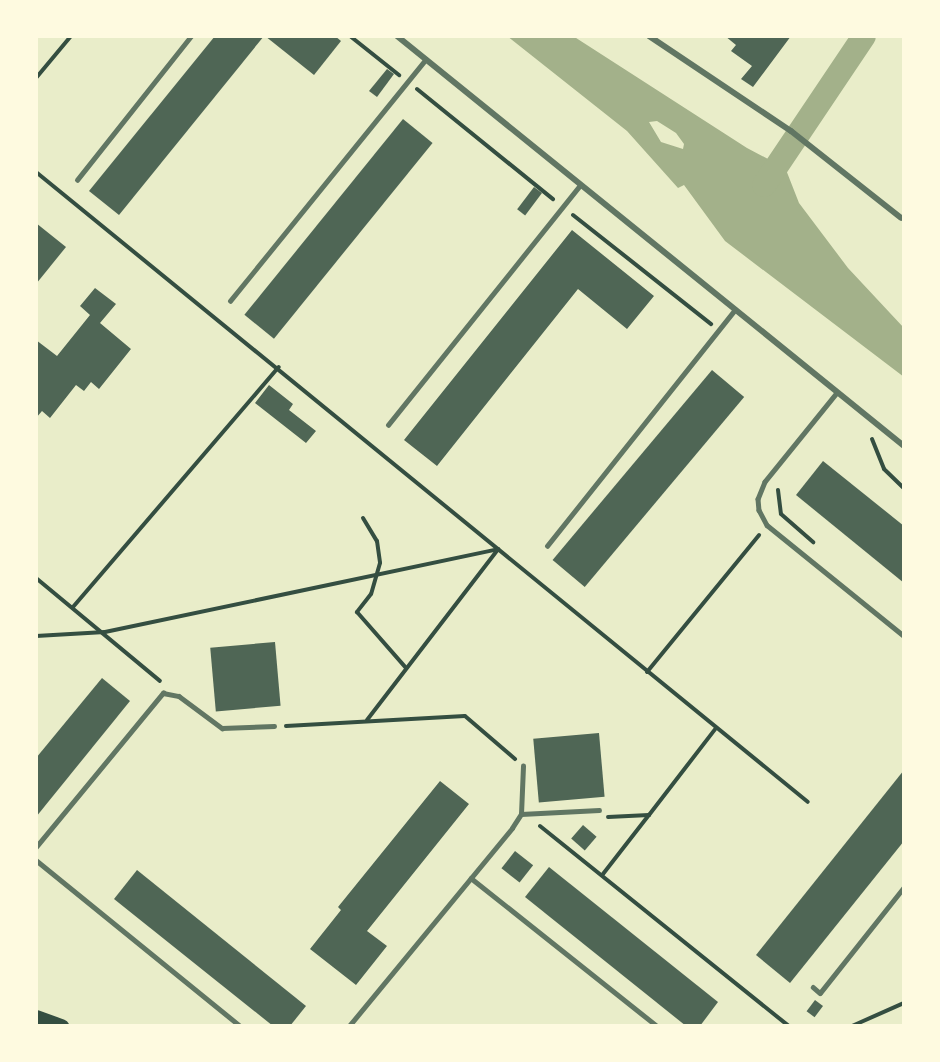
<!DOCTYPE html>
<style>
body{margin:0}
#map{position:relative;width:940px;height:1062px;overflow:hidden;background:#e9edc9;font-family:"Exo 2",sans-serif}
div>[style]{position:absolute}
.water>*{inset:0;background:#a3b18a}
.canal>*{height:24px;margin:-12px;padding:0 12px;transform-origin:12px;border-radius:12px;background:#a3b18a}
.building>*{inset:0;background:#4f6655;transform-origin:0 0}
.path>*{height:4px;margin:-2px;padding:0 2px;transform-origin:2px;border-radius:2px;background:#344e41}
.service>*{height:4.5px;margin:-2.25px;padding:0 2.25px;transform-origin:2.25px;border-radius:2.25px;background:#617663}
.minor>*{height:6px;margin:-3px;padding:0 3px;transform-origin:3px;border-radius:3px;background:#617663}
.primary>*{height:15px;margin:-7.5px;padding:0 7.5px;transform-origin:7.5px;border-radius:7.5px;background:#344e41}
span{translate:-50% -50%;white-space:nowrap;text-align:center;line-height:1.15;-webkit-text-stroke:4.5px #fefae0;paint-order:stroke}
.frame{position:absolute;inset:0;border:38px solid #fefae0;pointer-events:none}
</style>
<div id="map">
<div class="water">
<i style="clip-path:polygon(evenodd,507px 36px,573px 36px,747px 148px,768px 159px,781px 157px,799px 203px,848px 268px,904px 328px,904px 377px,725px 241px,684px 185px,678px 188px,627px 131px,507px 36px,657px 121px,676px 133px,684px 144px,683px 149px,661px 142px,649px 122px,657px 121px)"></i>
</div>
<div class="canal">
<i style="left:764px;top:185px;width:179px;rotate:-56.1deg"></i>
</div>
<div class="building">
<i style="clip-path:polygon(215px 36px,264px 36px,119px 215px,89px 191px)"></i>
<i style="clip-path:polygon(265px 36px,335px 36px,341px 41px,314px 75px)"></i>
<i style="clip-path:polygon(725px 36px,791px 36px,753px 87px,741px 79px,752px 66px,731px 51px,736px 45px)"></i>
<i style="clip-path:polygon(387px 69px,394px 74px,377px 97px,369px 91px)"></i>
<i style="left:403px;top:119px;width:38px;height:252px;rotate:39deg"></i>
<i style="left:534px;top:187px;width:10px;height:28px;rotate:37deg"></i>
<i style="clip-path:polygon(36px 223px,66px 247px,36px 284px)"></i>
<i style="clip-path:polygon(572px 230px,654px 296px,627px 329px,578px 289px,437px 466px,404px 440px)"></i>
<i style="clip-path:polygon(95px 288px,116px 304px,100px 323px,131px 349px,99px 389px,91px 382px,84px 391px,76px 385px,50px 418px,42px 411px,36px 418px,36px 340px,57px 356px,90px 315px,80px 306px)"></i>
<i style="left:712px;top:370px;width:42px;height:248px;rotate:40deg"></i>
<i style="clip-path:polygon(269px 385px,293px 404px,289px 410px,316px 431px,306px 443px,255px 403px)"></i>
<i style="clip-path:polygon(823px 461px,904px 526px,904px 583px,796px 495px)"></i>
<i style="left:275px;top:642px;width:64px;height:65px;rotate:85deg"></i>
<i style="clip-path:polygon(102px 678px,130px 701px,36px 817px,36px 758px)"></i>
<i style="left:599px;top:733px;width:64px;height:66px;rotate:85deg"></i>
<i style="clip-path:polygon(904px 770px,904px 841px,790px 983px,756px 955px)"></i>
<i style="clip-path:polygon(440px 781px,469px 804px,367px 931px,387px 946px,356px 985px,310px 949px,341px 910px,338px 907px)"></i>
<i style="left:583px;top:825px;width:18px;height:18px;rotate:41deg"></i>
<i style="left:515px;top:851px;width:23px;height:22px;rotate:38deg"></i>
<i style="clip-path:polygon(549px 867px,718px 1002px,700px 1026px,686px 1026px,525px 897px)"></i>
<i style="clip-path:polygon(137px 870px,306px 1006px,290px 1026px,273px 1026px,114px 899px)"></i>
<i style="left:815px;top:1000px;width:10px;height:14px;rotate:37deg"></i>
</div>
<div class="path">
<i style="left:350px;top:36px;width:63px;rotate:38.5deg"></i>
<i style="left:36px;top:78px;width:55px;rotate:-50.2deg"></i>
<i style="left:417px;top:89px;width:175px;rotate:39deg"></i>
<i style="left:36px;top:172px;width:996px;rotate:39.22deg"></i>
<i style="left:573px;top:215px;width:176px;rotate:38.3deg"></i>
<i style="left:872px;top:439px;width:32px;rotate:68deg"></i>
<i style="left:884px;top:469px;width:28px;rotate:44deg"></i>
<i style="left:778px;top:490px;width:24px;rotate:83deg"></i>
<i style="left:781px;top:514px;width:43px;rotate:41.2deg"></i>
<i style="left:363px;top:518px;width:27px;rotate:59deg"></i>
<i style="left:377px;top:541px;width:22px;rotate:82deg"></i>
<i style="left:380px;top:563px;width:32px;rotate:106deg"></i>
<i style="left:371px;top:594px;width:23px;rotate:128deg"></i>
<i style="left:357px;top:612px;width:74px;rotate:48.8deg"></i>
<i style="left:36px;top:578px;width:161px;rotate:39.7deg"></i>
<i style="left:73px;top:607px;width:316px;rotate:-49.4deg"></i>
<i style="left:36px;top:636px;width:69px;rotate:-3.3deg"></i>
<i style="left:105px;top:632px;width:402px;rotate:-11.9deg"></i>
<i style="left:647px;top:672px;width:177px;rotate:-50.7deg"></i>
<i style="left:367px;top:720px;width:215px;rotate:-52.5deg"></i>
<i style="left:286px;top:726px;width:179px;rotate:-3.2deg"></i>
<i style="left:465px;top:716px;width:66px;rotate:40.7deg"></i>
<i style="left:649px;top:815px;width:110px;rotate:-52.4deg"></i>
<i style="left:540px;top:826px;width:319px;rotate:38.8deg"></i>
<i style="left:603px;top:874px;width:75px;rotate:-52.1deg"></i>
<i style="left:649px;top:815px;width:41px;rotate:177.2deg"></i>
<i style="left:852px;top:1026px;width:57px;rotate:-23.9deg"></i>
</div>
<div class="service">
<i style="left:77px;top:180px;width:184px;rotate:-51.6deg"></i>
<i style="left:230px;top:301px;width:311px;rotate:-51deg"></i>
<i style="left:837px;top:393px;width:114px;rotate:129deg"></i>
<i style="left:765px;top:482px;width:18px;rotate:112deg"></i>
<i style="left:758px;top:499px;width:11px;rotate:85deg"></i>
<i style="left:759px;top:510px;width:17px;rotate:62deg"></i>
<i style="left:767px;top:525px;width:176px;rotate:39deg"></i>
<i style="left:388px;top:425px;width:307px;rotate:-51.3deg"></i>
<i style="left:547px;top:546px;width:302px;rotate:-51.5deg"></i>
<i style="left:521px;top:814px;width:78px;rotate:-2.9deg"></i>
<i style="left:36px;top:847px;width:200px;rotate:-50.5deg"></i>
<i style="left:163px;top:693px;width:16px;rotate:11deg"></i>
<i style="left:179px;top:696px;width:54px;rotate:36.7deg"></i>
<i style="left:222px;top:728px;width:52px;rotate:-2.2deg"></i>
<i style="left:36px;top:860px;width:263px;rotate:39.1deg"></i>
<i style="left:471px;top:878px;width:238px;rotate:38.5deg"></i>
<i style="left:813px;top:987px;width:9px;rotate:41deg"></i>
<i style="left:820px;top:993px;width:135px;rotate:-51.6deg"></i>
<i style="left:349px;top:1026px;width:256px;rotate:-50.5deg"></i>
<i style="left:512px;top:828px;width:17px;rotate:-57deg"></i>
<i style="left:521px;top:814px;width:48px;rotate:-87.6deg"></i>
</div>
<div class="minor">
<i style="left:397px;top:36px;width:652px;rotate:38.96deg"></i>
<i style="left:649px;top:36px;width:171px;rotate:33.8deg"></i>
<i style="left:791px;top:131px;width:140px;rotate:38.3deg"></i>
</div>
<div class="primary">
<i style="left:36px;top:1017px;width:27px;rotate:20deg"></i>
</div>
<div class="frame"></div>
</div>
